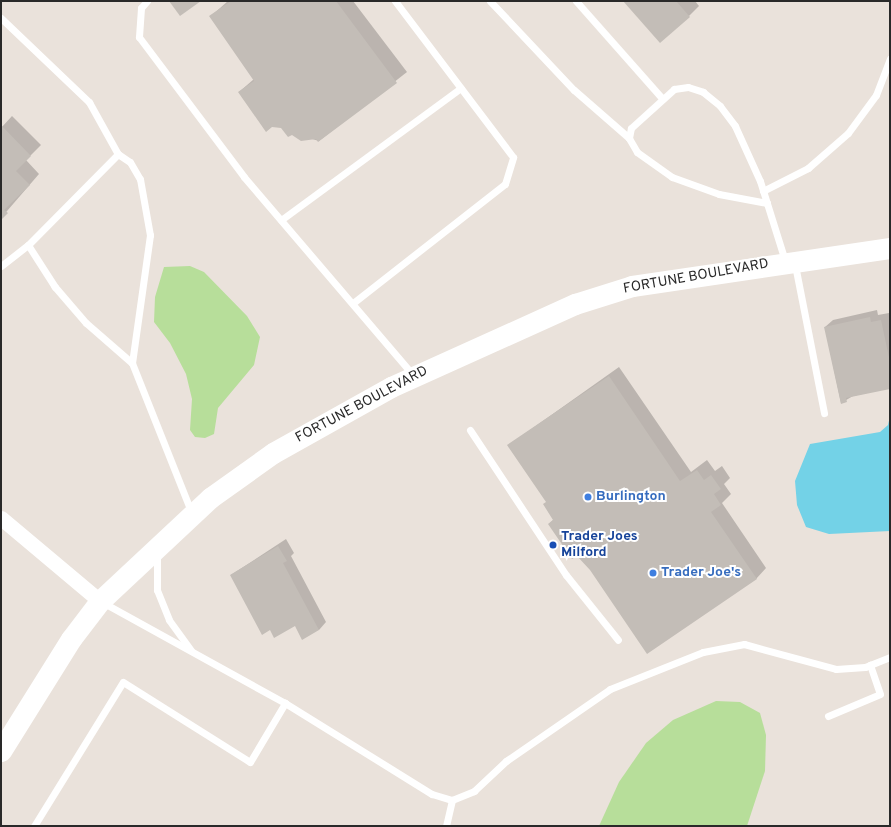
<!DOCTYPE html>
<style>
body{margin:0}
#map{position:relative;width:891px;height:827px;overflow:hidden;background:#eae2db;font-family:Overpass,sans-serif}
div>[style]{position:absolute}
.green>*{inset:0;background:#b7de9a}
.water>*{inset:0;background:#73d2e7}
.shadow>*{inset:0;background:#0003}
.building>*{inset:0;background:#c3bdb7}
.service>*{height:7px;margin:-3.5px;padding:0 3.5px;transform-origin:3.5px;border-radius:3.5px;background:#fff}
.minor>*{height:15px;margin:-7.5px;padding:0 7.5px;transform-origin:7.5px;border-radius:7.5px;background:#fff}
.secondary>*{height:21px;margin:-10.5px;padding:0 10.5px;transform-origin:10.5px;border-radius:10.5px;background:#fff}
.dots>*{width:11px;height:11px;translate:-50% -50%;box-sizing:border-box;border:2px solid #fff;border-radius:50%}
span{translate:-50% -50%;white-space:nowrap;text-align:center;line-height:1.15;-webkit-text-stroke:4px #fff;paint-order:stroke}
.street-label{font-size:14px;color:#292929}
.shop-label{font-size:14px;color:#366cbe;font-weight:700}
.left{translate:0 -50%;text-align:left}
.transit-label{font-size:14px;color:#164399;font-weight:700}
.frame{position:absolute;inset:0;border:2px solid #292929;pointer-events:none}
</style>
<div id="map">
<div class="green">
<i style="clip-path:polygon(190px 266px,204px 272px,247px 316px,260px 337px,254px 365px,218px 408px,214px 434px,205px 438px,195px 437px,190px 430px,192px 399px,186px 374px,170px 343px,154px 322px,155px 297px,164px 267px)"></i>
<i style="clip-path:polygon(716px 701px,740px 702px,760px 713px,766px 735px,765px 771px,747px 826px,599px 826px,619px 782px,646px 743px,673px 720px)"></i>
</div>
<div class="water">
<i style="clip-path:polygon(890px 416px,890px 531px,829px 534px,806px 527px,797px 505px,795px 481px,810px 444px,880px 432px,888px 425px)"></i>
</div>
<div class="shadow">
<i style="clip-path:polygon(228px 1px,353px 1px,407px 72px,319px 141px,292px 133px,239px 92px,254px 79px,211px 16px)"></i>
<i style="clip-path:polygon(624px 1px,695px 1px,699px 6px,689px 16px)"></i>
<i style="clip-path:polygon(12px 116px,41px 145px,26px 160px,39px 174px,1px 218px,1px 128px)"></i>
<i style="clip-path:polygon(877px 310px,878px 315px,889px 313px,890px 319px,890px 388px,853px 396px,841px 403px,825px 327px,833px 320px)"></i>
<i style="clip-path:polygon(619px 367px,691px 472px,707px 460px,715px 471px,722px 466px,730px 478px,724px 484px,731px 494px,722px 503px,766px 568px,756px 579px,590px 569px,549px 524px,554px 519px,547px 501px,509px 445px)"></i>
<i style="clip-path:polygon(286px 539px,294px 553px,291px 556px,326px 622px,319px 630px,295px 625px,270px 629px,231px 575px)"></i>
</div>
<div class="building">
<i style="clip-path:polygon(169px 1px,201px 1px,180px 16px)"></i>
<i style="clip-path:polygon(231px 1px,336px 1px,397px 83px,318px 142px,316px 139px,301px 141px,292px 135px,288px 137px,281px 128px,272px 127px,266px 132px,238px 92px,254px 81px,209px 16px)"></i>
<i style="clip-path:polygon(623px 1px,676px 1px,690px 17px,660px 43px)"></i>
<i style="clip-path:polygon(1px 125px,31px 156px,16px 171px,30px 185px,4px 210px,8px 213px,1px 220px)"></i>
<i style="clip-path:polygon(870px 317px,871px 322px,881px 320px,890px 362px,890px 389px,846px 398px,847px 402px,841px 404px,824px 327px)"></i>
<i style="clip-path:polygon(609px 376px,680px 481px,697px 470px,704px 480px,711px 475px,721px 489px,714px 494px,721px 505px,711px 512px,757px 579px,647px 654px,590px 570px,577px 556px,572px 559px,548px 524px,553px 520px,543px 504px,546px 502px,507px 445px)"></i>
<i style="clip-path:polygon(278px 546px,287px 561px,283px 563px,319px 630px,302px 640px,295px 626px,274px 638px,270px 630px,262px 635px,230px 575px)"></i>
</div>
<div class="service">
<i style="left:147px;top:1px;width:9px;rotate:131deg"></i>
<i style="left:141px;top:8px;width:29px;rotate:94deg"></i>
<i style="left:139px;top:37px;width:175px;rotate:53.1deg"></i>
<i style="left:244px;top:177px;width:260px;rotate:49.5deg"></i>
<i style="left:490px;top:1px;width:122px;rotate:46.7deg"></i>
<i style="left:574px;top:90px;width:73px;rotate:41.1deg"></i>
<i style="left:576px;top:1px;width:128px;rotate:48.5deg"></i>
<i style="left:1px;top:18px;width:122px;rotate:43.7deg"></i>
<i style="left:89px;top:102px;width:60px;rotate:60.9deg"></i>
<i style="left:118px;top:154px;width:14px;rotate:34deg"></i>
<i style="left:130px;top:162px;width:20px;rotate:60deg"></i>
<i style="left:140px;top:179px;width:57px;rotate:79.9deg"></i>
<i style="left:150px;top:235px;width:129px;rotate:98deg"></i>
<i style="left:132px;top:363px;width:61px;rotate:-139deg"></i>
<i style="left:86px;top:323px;width:48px;rotate:-130.7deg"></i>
<i style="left:55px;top:287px;width:50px;rotate:-122.7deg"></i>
<i style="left:763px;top:191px;width:51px;rotate:-27.1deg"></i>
<i style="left:808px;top:168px;width:53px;rotate:-41.2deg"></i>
<i style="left:848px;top:133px;width:47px;rotate:-53.6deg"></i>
<i style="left:876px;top:95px;width:39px;rotate:-69deg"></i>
<i style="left:767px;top:203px;width:49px;rotate:-169.4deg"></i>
<i style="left:719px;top:194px;width:50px;rotate:-160.1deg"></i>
<i style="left:672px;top:177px;width:43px;rotate:-144.5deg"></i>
<i style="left:637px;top:152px;width:16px;rotate:-120deg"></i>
<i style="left:629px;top:138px;width:10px;rotate:-79deg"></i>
<i style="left:631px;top:128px;width:58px;rotate:-42.2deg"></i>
<i style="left:674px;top:89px;width:14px;rotate:-8deg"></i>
<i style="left:688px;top:87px;width:16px;rotate:18deg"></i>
<i style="left:703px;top:92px;width:22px;rotate:39deg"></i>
<i style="left:720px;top:106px;width:25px;rotate:53deg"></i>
<i style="left:735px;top:126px;width:60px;rotate:65.6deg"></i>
<i style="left:760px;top:181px;width:84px;rotate:72.6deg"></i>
<i style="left:281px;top:220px;width:223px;rotate:-36.3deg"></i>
<i style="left:795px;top:265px;width:151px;rotate:78.9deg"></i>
<i style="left:1px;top:266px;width:34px;rotate:-38deg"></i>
<i style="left:28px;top:245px;width:128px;rotate:-45.3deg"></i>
<i style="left:353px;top:303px;width:193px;rotate:-38.1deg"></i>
<i style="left:505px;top:184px;width:28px;rotate:-73deg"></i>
<i style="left:513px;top:157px;width:196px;rotate:-127.1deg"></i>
<i style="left:132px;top:363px;width:159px;rotate:68.3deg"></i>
<i style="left:470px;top:430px;width:174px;rotate:56.5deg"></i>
<i style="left:566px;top:575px;width:83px;rotate:51.3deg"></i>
<i style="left:157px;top:554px;width:36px;rotate:90deg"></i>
<i style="left:157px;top:590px;width:32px;rotate:68deg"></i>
<i style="left:169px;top:620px;width:37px;rotate:54deg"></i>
<i style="left:102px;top:602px;width:209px;rotate:28.9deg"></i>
<i style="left:285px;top:703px;width:173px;rotate:31.8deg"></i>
<i style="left:432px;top:794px;width:21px;rotate:17deg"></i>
<i style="left:452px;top:800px;width:24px;rotate:-22deg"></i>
<i style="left:474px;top:791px;width:44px;rotate:-43.2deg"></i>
<i style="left:506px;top:761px;width:126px;rotate:-34.7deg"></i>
<i style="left:610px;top:689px;width:100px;rotate:-21.7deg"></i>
<i style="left:703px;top:652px;width:42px;rotate:-11deg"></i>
<i style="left:744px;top:644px;width:95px;rotate:15.2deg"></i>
<i style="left:836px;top:669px;width:29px;rotate:-4deg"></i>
<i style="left:865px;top:667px;width:27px;rotate:-22deg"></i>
<i style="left:828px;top:716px;width:56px;rotate:-22.9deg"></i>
<i style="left:880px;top:694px;width:31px;rotate:-109deg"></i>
<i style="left:34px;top:826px;width:169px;rotate:-58.3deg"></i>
<i style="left:123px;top:682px;width:150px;rotate:32.2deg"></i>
<i style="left:250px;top:762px;width:69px;rotate:-59.3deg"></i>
<i style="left:446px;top:826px;width:27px;rotate:-77deg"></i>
</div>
<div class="minor">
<i style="left:1px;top:518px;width:129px;rotate:40deg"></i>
</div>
<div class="secondary">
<i style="left:1px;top:751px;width:132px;rotate:-58deg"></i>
<i style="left:71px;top:639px;width:48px;rotate:-52.7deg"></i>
<i style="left:100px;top:601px;width:151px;rotate:-43.1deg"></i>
<i style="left:210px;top:498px;width:77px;rotate:-35.5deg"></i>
<i style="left:273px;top:453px;width:135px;rotate:-29.2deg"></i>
<i style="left:391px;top:387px;width:202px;rotate:-24.3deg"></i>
<i style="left:575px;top:304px;width:60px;rotate:-17.5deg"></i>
<i style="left:632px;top:286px;width:261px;rotate:-8.4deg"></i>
</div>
<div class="dots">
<i style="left:588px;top:497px;background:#3f7fe0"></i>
<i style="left:553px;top:545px;background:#1a4fb4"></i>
<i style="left:653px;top:573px;background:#3f7fe0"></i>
</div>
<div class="street-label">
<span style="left:696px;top:277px;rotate:-10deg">FORTUNE BOULEVARD</span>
<span style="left:362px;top:405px;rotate:-28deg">FORTUNE BOULEVARD</span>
</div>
<div class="shop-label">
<span class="left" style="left:596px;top:497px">Burlington</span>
<span class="left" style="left:661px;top:573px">Trader Joe's</span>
</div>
<div class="transit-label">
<span class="left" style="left:561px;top:545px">Trader Joes<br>Milford</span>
</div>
<div class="frame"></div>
</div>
